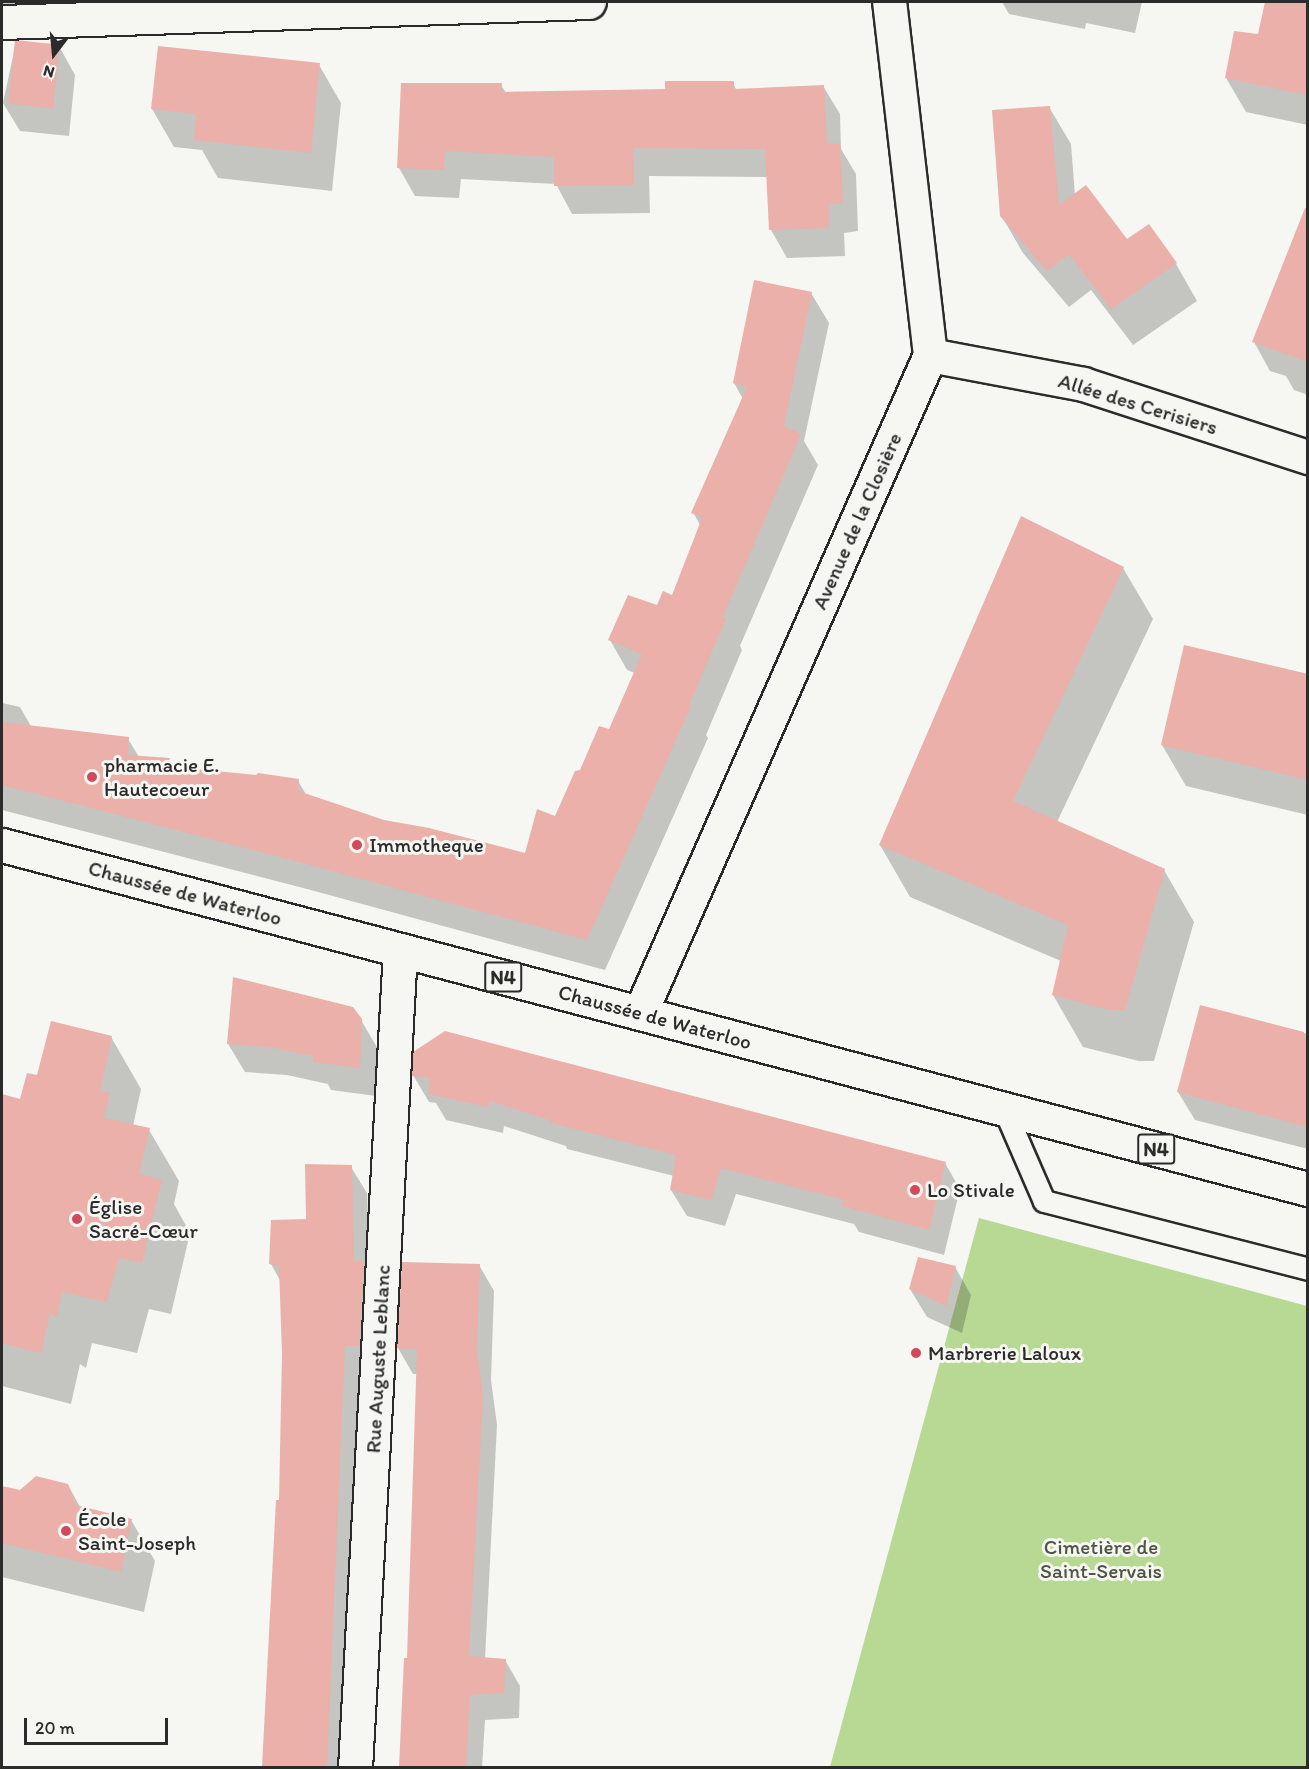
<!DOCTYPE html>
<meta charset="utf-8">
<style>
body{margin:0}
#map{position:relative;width:1309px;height:1769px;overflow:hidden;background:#f6f6f2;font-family:Itim,sans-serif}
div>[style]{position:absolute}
.green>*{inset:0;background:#b7d993}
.shadow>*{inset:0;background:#0003}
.building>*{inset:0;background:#ebb0aa;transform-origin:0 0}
.roads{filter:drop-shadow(2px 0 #2b2b2b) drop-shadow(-2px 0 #2b2b2b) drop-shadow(0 2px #2b2b2b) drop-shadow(0 -2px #2b2b2b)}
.lane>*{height:21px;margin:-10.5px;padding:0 10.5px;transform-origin:10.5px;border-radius:10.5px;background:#f6f6f2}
.street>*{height:33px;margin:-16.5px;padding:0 16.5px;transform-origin:16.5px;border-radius:16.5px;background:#f6f6f2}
.primary>*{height:33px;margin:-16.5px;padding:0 16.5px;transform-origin:16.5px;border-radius:16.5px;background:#f6f6f2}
.dots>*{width:16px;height:16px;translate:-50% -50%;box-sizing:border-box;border:3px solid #f6f6f2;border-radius:50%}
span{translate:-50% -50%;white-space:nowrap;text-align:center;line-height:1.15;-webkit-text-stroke:6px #f6f6f2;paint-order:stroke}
.shield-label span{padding:2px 4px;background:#f6f6f2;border:2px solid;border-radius:4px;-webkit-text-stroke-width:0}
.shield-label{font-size:20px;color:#2b2b2b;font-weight:700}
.street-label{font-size:21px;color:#2b2b2b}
.poi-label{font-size:21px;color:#2b2b2b}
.left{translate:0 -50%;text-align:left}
.park-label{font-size:21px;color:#4e5645}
.frame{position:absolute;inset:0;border:3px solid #2b2b2b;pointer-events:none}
.north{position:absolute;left:24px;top:24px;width:60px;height:60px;-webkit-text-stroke:4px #f6f6f2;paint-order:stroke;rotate:196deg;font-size:16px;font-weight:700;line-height:24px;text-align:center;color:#2b2b2b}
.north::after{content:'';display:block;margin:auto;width:21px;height:27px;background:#2b2b2b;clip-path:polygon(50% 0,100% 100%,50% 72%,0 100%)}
.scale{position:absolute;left:24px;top:1718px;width:144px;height:27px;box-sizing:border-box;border:3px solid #2b2b2b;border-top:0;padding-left:8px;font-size:18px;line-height:21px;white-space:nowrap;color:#2b2b2b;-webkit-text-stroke:4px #f6f6f2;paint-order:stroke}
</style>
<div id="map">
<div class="green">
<i style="clip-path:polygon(979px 1218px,1307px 1306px,1307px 1767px,830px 1767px)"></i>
</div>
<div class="shadow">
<i style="clip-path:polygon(2px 2px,137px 2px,2px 8px)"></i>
<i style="clip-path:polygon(1002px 2px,1142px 2px,1135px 33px,1086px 23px,1085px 29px,1009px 14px)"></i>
<i style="clip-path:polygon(1267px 2px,1308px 2px,1308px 125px,1246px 112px,1226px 78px,1259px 36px)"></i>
<i style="clip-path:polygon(16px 42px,59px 46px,75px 75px,69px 136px,20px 131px,3px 103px)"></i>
<i style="clip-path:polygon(319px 65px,341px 103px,332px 191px,218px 178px,202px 150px,174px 147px,152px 109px)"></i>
<i style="clip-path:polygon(733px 83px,737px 91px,823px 86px,840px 114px,841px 149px,856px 174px,858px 231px,844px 233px,845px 256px,787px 258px,771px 230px,768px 177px,649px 176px,650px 213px,572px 214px,556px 184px,461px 179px,459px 198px,415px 196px,399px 168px,501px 85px,506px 93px,666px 91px)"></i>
<i style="clip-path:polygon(1049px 107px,1071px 144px,1075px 195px,1127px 241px,1148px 226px,1176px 264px,1197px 301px,1133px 345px,1091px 290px,1069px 307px,1023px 253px,1001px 215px)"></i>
<i style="clip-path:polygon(1308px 281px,1308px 395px,1294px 390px,1286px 376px,1270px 371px,1254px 342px)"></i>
<i style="clip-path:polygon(811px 293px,829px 323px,804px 441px,818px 465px,740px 646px,742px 650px,706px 735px,708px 738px,605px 970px,307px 889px,2px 810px,2px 703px,20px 707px,32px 728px,128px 739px,139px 757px,169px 759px,174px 768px,298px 781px,307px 796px,384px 821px,526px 855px,556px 818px,581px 772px,610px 731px,635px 673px,627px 670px,610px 640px,673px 597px,700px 525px,693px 512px,743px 399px,734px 383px)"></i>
<i style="clip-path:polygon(1123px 568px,1153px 619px,1057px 822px,1164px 870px,1194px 922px,1154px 1061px,1139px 1061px,1083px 1047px,1053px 995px,1061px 961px,910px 897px,880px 845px)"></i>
<i style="clip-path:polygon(1308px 676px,1308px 815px,1186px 786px,1162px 745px)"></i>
<i style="clip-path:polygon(1201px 1007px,1308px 1034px,1308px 1149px,1195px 1120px,1178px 1092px)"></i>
<i style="clip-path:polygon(361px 1020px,378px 1049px,376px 1096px,331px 1090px,328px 1084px,287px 1075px,245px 1072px,228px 1044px)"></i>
<i style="clip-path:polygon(111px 1037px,141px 1089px,133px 1126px,149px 1130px,179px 1181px,174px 1204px,190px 1233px,171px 1314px,149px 1309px,137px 1353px,92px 1343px,86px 1368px,80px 1364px,71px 1404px,2px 1386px,2px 1095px,21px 1100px,38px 1077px)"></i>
<i style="clip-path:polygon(415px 1053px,945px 1163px,960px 1189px,944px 1255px,859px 1232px,854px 1224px,736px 1194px,725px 1226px,687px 1216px,671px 1190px,674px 1176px,567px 1149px,566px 1146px,504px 1126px,503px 1133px,446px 1120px,436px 1103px,429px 1102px,413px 1075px)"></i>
<i style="clip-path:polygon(351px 1167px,367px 1193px,374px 1372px,359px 1371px,343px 1768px,264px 1768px,277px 1502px,280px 1501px,284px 1354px,281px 1282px,271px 1264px)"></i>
<i style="clip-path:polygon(479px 1265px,494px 1291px,491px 1380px,497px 1425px,485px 1659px,505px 1660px,520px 1686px,519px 1718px,485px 1720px,482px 1768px,401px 1768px,402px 1721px,408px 1660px,417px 1374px,413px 1374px,398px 1348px)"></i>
<i style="clip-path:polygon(955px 1267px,971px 1295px,962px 1333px,927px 1317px,910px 1289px)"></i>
<i style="clip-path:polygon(68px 1485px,80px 1507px,131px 1520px,155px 1561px,144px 1612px,2px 1577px,2px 1487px,21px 1492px)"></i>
</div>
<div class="building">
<i style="clip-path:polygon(1265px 2px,1308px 2px,1308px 95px,1225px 78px,1234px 31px,1258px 34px)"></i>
<i style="left:15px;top:40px;width:45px;height:64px;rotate:6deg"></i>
<i style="clip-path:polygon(158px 46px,320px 63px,311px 153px,194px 140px,196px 114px,151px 109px)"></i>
<i style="clip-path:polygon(665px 81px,734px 81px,734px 89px,824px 85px,827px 143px,840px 144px,843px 203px,829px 204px,829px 228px,769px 230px,765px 149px,633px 148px,634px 185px,554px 186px,554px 157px,445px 151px,444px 170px,397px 168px,401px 83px,502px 83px,501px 92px,665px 89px)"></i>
<i style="clip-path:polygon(1050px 106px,1059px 205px,1086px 185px,1127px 239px,1149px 224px,1177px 263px,1111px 309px,1069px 254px,1047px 271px,1000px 216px,992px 110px)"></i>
<i style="clip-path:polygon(1305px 208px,1308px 209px,1308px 362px,1252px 342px)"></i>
<i style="clip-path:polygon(754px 280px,812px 292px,784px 426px,801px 434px,723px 617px,726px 619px,689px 705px,691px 706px,587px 940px,288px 859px,2px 785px,2px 722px,129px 737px,128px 755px,170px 758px,166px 766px,256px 775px,258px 773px,299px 779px,298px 791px,328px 801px,384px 820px,429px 828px,525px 853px,537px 809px,555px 816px,575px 771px,580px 770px,599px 726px,609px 729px,642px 654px,608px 640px,628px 595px,657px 605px,663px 591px,672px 595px,702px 518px,691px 513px,747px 387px,733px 383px)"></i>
<i style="clip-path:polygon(1021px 516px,1124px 567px,1013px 801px,1165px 869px,1125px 1010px,1109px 1010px,1052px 995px,1068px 925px,879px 845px)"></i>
<i style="clip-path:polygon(1184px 645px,1308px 674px,1308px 780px,1161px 745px)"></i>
<i style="clip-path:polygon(233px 977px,353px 1007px,362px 1019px,360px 1068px,313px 1062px,313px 1056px,269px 1047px,227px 1044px)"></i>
<i style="clip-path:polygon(1200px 1005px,1304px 1032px,1304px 1037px,1308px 1037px,1308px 1127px,1177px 1092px)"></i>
<i style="clip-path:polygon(51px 1021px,112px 1036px,100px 1091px,110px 1093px,104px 1118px,150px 1128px,139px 1174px,162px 1180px,142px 1263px,119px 1258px,107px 1302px,62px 1292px,57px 1317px,50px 1313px,41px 1353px,2px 1343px,2px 1094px,20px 1099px,27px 1073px,37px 1075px)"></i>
<i style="clip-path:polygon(445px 1031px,946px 1162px,929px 1230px,842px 1206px,844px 1200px,721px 1168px,711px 1200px,670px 1190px,676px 1155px,551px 1123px,550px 1120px,490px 1101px,488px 1107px,429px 1094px,430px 1078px,412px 1076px,413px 1052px)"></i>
<i style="clip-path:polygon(305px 1164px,352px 1165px,354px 1261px,364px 1261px,359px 1346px,345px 1346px,327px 1767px,262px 1767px,276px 1500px,279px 1500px,282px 1354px,279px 1266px,269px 1264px,271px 1220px,306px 1219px)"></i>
<i style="clip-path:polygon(918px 1257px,956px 1266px,946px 1306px,909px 1289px)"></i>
<i style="clip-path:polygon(402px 1262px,480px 1264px,477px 1352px,483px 1398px,469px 1656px,506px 1659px,504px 1693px,470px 1695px,466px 1767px,399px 1767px,404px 1658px,407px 1658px,417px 1349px,397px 1348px)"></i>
<i style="clip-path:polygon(36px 1476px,68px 1484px,76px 1505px,132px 1519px,121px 1572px,2px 1543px,2px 1486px,20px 1490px)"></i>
</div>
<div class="roads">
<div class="lane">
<i style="left:1004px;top:1109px;width:100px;rotate:66.5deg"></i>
<i style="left:1044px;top:1201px;width:273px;rotate:14.4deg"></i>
</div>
<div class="street">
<i style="left:2px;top:22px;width:587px;rotate:-1.95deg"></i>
<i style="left:930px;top:355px;width:156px;rotate:10.7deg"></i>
<i style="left:1083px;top:384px;width:237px;rotate:18deg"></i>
<i style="left:640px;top:1013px;width:719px;rotate:-66.22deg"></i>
<i style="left:930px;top:355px;width:355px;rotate:-96.6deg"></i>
<i style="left:355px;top:1768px;width:819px;rotate:-86.85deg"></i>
</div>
<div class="primary">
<i style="left:2px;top:845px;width:1351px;rotate:14.76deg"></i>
</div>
</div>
<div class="dots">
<i style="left:92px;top:777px;background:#d1495b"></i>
<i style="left:357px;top:845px;background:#d1495b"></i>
<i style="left:915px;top:1190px;background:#d1495b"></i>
<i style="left:77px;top:1219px;background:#d1495b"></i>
<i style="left:916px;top:1353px;background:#d1495b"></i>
<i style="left:66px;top:1531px;background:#d1495b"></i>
</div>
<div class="shield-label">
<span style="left:503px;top:977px">N4</span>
<span style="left:1156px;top:1149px">N4</span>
</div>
<div class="street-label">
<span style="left:1138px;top:404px;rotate:17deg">Allée des Cerisiers</span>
<span style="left:857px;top:521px;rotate:-66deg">Avenue de la Closière</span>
<span style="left:185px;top:893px;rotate:15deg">Chaussée de Waterloo</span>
<span style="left:655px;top:1017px;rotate:15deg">Chaussée de Waterloo</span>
<span style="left:378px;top:1359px;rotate:-87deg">Rue Auguste Leblanc</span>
</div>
<div class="poi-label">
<span class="left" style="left:104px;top:777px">pharmacie E.<br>Hautecoeur</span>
<span class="left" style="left:369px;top:845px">Immotheque</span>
<span class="left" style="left:927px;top:1190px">Lo Stivale</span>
<span class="left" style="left:89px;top:1219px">Église<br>Sacré-Cœur</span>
<span class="left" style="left:928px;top:1353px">Marbrerie Laloux</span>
<span class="left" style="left:78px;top:1531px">École<br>Saint-Joseph</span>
</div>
<div class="park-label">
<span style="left:1101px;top:1559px">Cimetière de<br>Saint-Servais</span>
</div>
<div class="frame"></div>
<div class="north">N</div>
<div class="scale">20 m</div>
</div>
